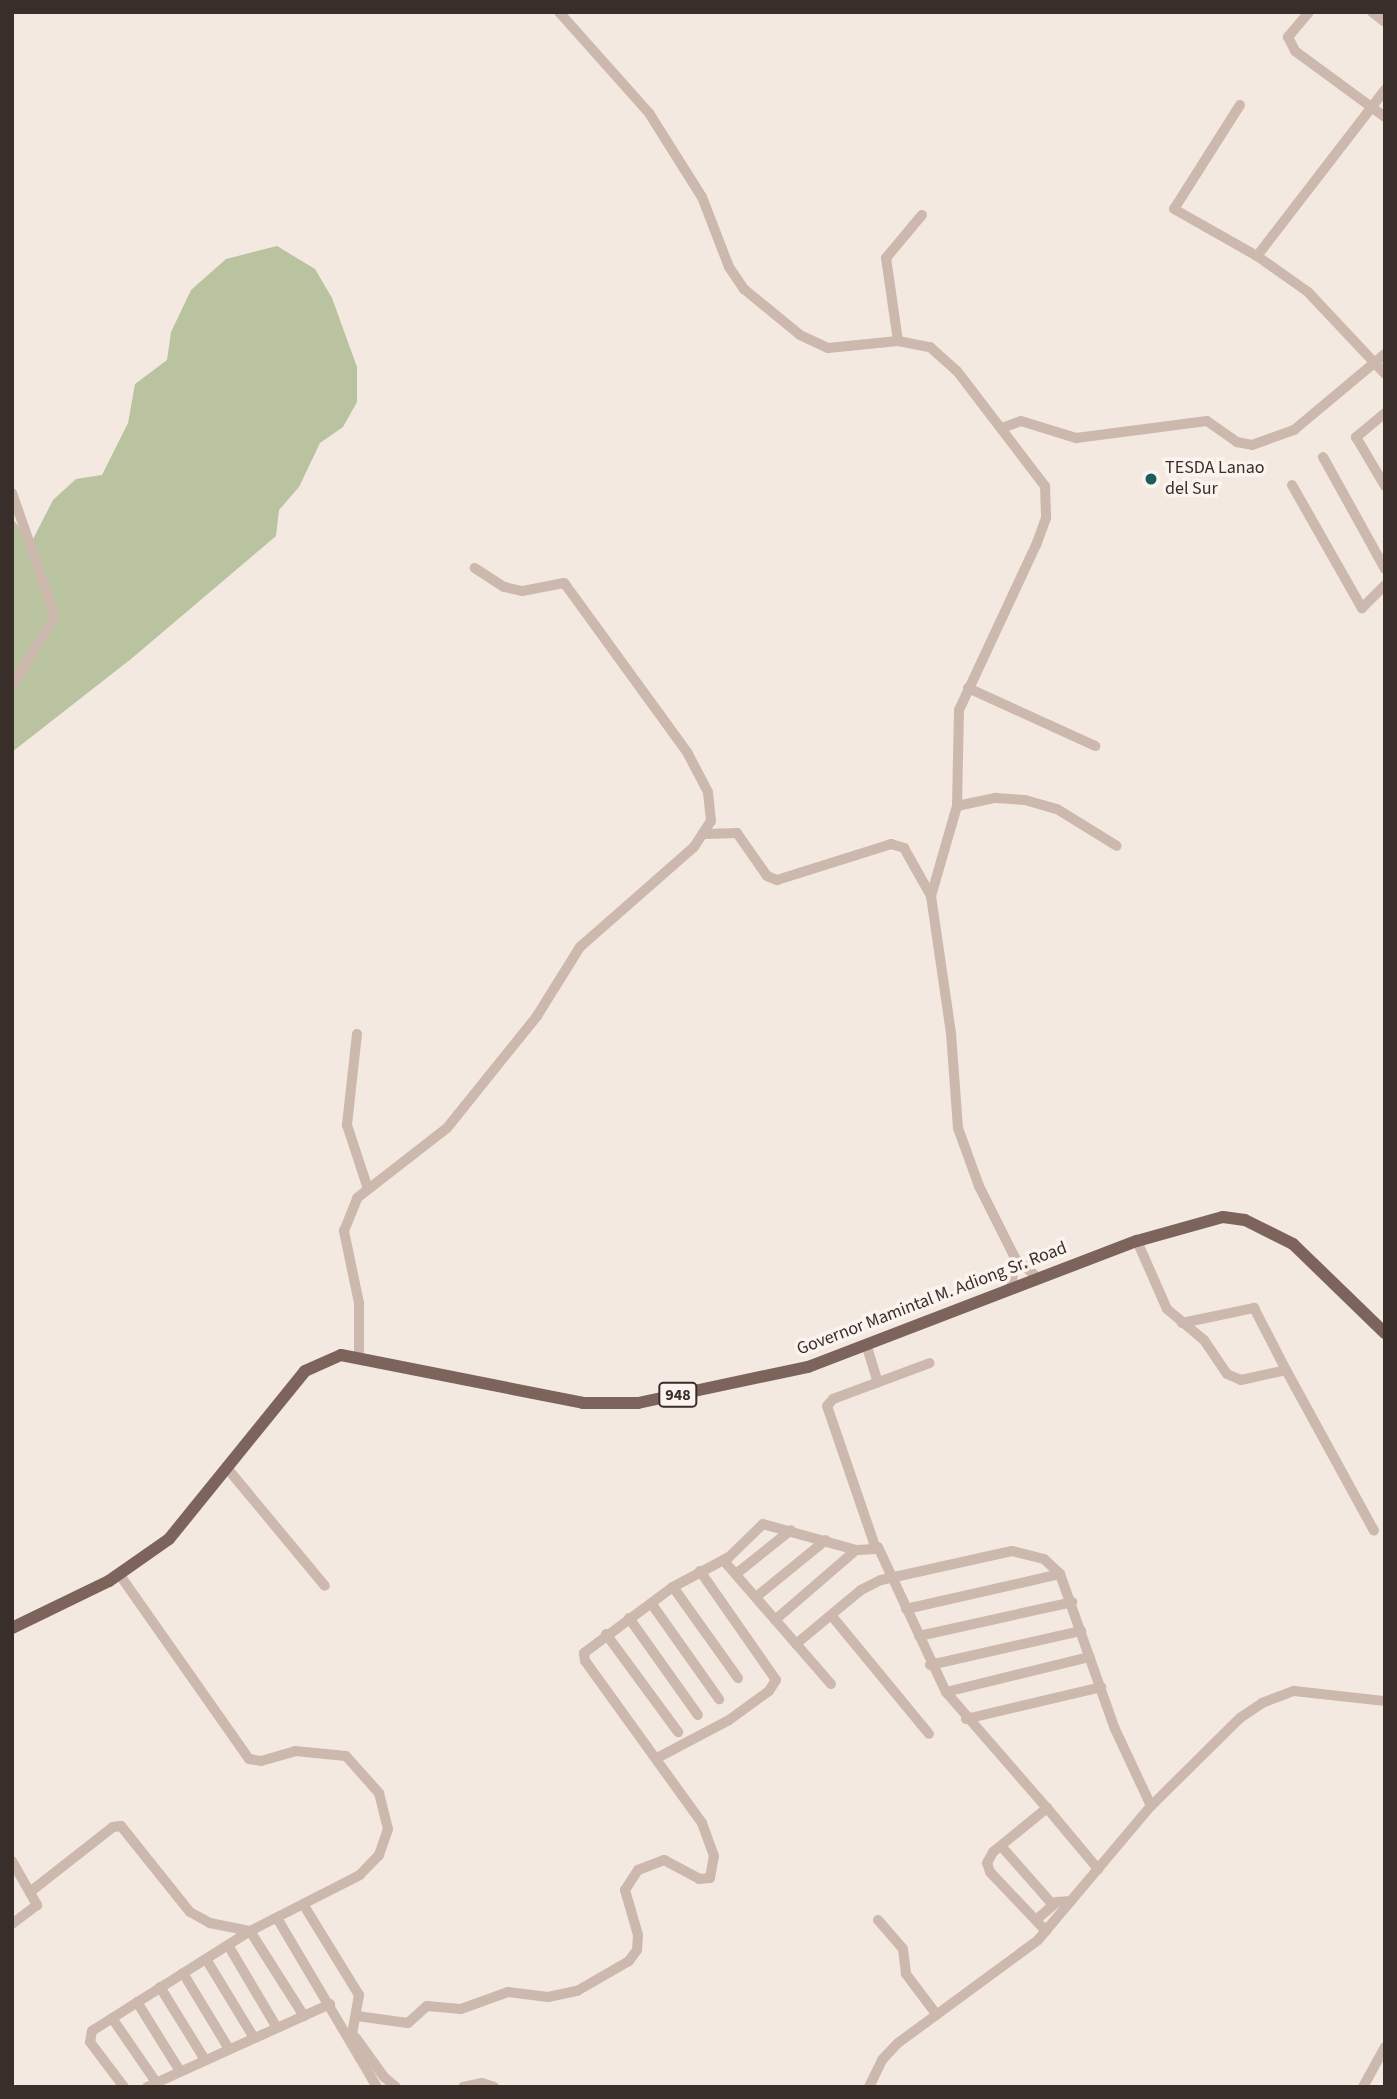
<!DOCTYPE html>
<style>
body{margin:0}
#map{position:relative;width:1397px;height:2099px;overflow:hidden;background:#f3e9e0;font-family:"Source Sans 3",sans-serif}
div>[style]{position:absolute}
.green>*{inset:0;background:#bac3a0}
.minor>*{height:10px;margin:-5px;padding:0 5px;transform-origin:5px;border-radius:5px;background:#ccb8ac}
.major>*{height:12px;margin:-6px;padding:0 6px;transform-origin:6px;border-radius:6px;background:#7c645c}
.dots>*{width:19px;height:19px;translate:-50% -50%;box-sizing:border-box;border:4px solid #fbf3ed;border-radius:50%}
span{translate:-50% -50%;white-space:nowrap;text-align:center;line-height:1.15;-webkit-text-stroke:7px #fbf3ed;paint-order:stroke}
.shield-label span{padding:2px 5px;background:#fbf3ed;border:2px solid;border-radius:5px;-webkit-text-stroke-width:0}
.shield-label{font-size:16px;color:#3a2e2b;font-weight:700}
.poi-label{font-size:18px;color:#3a2e2b}
.left{translate:0 -50%;text-align:left}
.street-label{font-size:18px;color:#3a2e2b}
.frame{position:absolute;inset:0;border:14px solid #3a2e2b;pointer-events:none}
</style>
<div id="map">
<div class="green">
<i style="clip-path:polygon(277px 246px,315px 269px,332px 298px,357px 367px,357px 402px,343px 427px,320px 443px,299px 487px,279px 510px,276px 536px,131px 659px,12px 752px,12px 518px,31px 543px,53px 500px,76px 479px,102px 475px,128px 423px,135px 384px,167px 360px,171px 332px,191px 290px,226px 259px)"></i>
</div>
<div class="minor">
<i style="left:559px;top:12px;width:135px;rotate:48.3deg"></i>
<i style="left:649px;top:113px;width:99px;rotate:57.8deg"></i>
<i style="left:702px;top:197px;width:75px;rotate:68.9deg"></i>
<i style="left:729px;top:267px;width:27px;rotate:56deg"></i>
<i style="left:744px;top:289px;width:72px;rotate:39.4deg"></i>
<i style="left:800px;top:335px;width:31px;rotate:25deg"></i>
<i style="left:828px;top:348px;width:70px;rotate:-5.7deg"></i>
<i style="left:898px;top:341px;width:33px;rotate:11deg"></i>
<i style="left:930px;top:347px;width:36px;rotate:42deg"></i>
<i style="left:957px;top:371px;width:145px;rotate:52.6deg"></i>
<i style="left:1045px;top:486px;width:32px;rotate:88deg"></i>
<i style="left:1046px;top:518px;width:29px;rotate:110deg"></i>
<i style="left:1036px;top:545px;width:182px;rotate:115deg"></i>
<i style="left:959px;top:710px;width:96px;rotate:91.2deg"></i>
<i style="left:957px;top:806px;width:94px;rotate:106.1deg"></i>
<i style="left:931px;top:896px;width:138px;rotate:81.7deg"></i>
<i style="left:951px;top:1033px;width:95px;rotate:85.8deg"></i>
<i style="left:958px;top:1128px;width:62px;rotate:70.1deg"></i>
<i style="left:979px;top:1186px;width:80px;rotate:63.4deg"></i>
<i style="left:1015px;top:1258px;width:30px;rotate:41deg"></i>
<i style="left:1309px;top:12px;width:33px;rotate:130deg"></i>
<i style="left:1288px;top:37px;width:16px;rotate:63deg"></i>
<i style="left:1295px;top:51px;width:112px;rotate:36.3deg"></i>
<i style="left:1372px;top:12px;width:16px;rotate:38deg"></i>
<i style="left:1240px;top:105px;width:123px;rotate:122.4deg"></i>
<i style="left:1174px;top:209px;width:95px;rotate:29.5deg"></i>
<i style="left:1257px;top:256px;width:62px;rotate:35.2deg"></i>
<i style="left:1308px;top:292px;width:112px;rotate:46.8deg"></i>
<i style="left:1257px;top:256px;width:210px;rotate:-52.4deg"></i>
<i style="left:898px;top:341px;width:84px;rotate:-98.2deg"></i>
<i style="left:886px;top:258px;width:56px;rotate:-50.1deg"></i>
<i style="left:1385px;top:413px;width:38px;rotate:140deg"></i>
<i style="left:1356px;top:437px;width:57px;rotate:59.4deg"></i>
<i style="left:1002px;top:428px;width:20px;rotate:-20deg"></i>
<i style="left:1021px;top:421px;width:58px;rotate:17.2deg"></i>
<i style="left:1076px;top:438px;width:132px;rotate:-7.4deg"></i>
<i style="left:1207px;top:421px;width:37px;rotate:35deg"></i>
<i style="left:1237px;top:442px;width:15px;rotate:11deg"></i>
<i style="left:1252px;top:445px;width:45px;rotate:-19.7deg"></i>
<i style="left:1294px;top:430px;width:119px;rotate:-39.9deg"></i>
<i style="left:1323px;top:457px;width:128px;rotate:61deg"></i>
<i style="left:1292px;top:485px;width:142px;rotate:60.4deg"></i>
<i style="left:1362px;top:608px;width:33px;rotate:-45deg"></i>
<i style="left:12px;top:493px;width:130px;rotate:70.7deg"></i>
<i style="left:55px;top:616px;width:82px;rotate:121.6deg"></i>
<i style="left:968px;top:688px;width:140px;rotate:24.5deg"></i>
<i style="left:957px;top:806px;width:40px;rotate:-12deg"></i>
<i style="left:996px;top:798px;width:29px;rotate:4deg"></i>
<i style="left:1025px;top:800px;width:33px;rotate:16deg"></i>
<i style="left:1057px;top:809px;width:70px;rotate:31.7deg"></i>
<i style="left:705px;top:834px;width:32px;rotate:-2deg"></i>
<i style="left:737px;top:833px;width:52px;rotate:55.1deg"></i>
<i style="left:767px;top:876px;width:11px;rotate:22deg"></i>
<i style="left:777px;top:880px;width:120px;rotate:-17.5deg"></i>
<i style="left:891px;top:844px;width:14px;rotate:17deg"></i>
<i style="left:904px;top:848px;width:55px;rotate:60.6deg"></i>
<i style="left:357px;top:1034px;width:92px;rotate:96.3deg"></i>
<i style="left:347px;top:1125px;width:64px;rotate:71.8deg"></i>
<i style="left:1137px;top:1241px;width:74px;rotate:66.2deg"></i>
<i style="left:1167px;top:1309px;width:48px;rotate:40deg"></i>
<i style="left:1204px;top:1340px;width:41px;rotate:55.9deg"></i>
<i style="left:1227px;top:1374px;width:15px;rotate:23deg"></i>
<i style="left:1241px;top:1380px;width:46px;rotate:-12.5deg"></i>
<i style="left:1286px;top:1370px;width:183px;rotate:61.3deg"></i>
<i style="left:1011px;top:1289px;width:31px;rotate:-83deg"></i>
<i style="left:1182px;top:1323px;width:74px;rotate:-11.8deg"></i>
<i style="left:1254px;top:1308px;width:70px;rotate:62.7deg"></i>
<i style="left:867px;top:1347px;width:37px;rotate:73deg"></i>
<i style="left:359px;top:1355px;width:52px;rotate:-90deg"></i>
<i style="left:359px;top:1303px;width:74px;rotate:-101.8deg"></i>
<i style="left:344px;top:1231px;width:35px;rotate:-68deg"></i>
<i style="left:357px;top:1198px;width:114px;rotate:-37.9deg"></i>
<i style="left:447px;top:1128px;width:144px;rotate:-51.2deg"></i>
<i style="left:537px;top:1016px;width:81px;rotate:-58.1deg"></i>
<i style="left:580px;top:947px;width:152px;rotate:-41.3deg"></i>
<i style="left:694px;top:847px;width:31px;rotate:-57deg"></i>
<i style="left:711px;top:821px;width:29px;rotate:-96deg"></i>
<i style="left:708px;top:792px;width:45px;rotate:-117.7deg"></i>
<i style="left:687px;top:752px;width:209px;rotate:-126deg"></i>
<i style="left:564px;top:583px;width:43px;rotate:169.2deg"></i>
<i style="left:522px;top:591px;width:18px;rotate:-167deg"></i>
<i style="left:504px;top:587px;width:35px;rotate:-147deg"></i>
<i style="left:227px;top:1468px;width:153px;rotate:50.3deg"></i>
<i style="left:878px;top:1547px;width:160px;rotate:64.9deg"></i>
<i style="left:946px;top:1692px;width:154px;rotate:49deg"></i>
<i style="left:724px;top:1561px;width:163px;rotate:49deg"></i>
<i style="left:119px;top:1574px;width:226px;rotate:54.9deg"></i>
<i style="left:249px;top:1759px;width:12px;rotate:9deg"></i>
<i style="left:261px;top:1761px;width:35px;rotate:-16deg"></i>
<i style="left:295px;top:1751px;width:51px;rotate:5.6deg"></i>
<i style="left:346px;top:1756px;width:50px;rotate:48.3deg"></i>
<i style="left:379px;top:1793px;width:37px;rotate:76deg"></i>
<i style="left:388px;top:1829px;width:28px;rotate:109deg"></i>
<i style="left:379px;top:1855px;width:28px;rotate:134deg"></i>
<i style="left:360px;top:1875px;width:123px;rotate:153deg"></i>
<i style="left:250px;top:1931px;width:187px;rotate:147.7deg"></i>
<i style="left:92px;top:2031px;width:11px;rotate:100deg"></i>
<i style="left:90px;top:2042px;width:56px;rotate:52.9deg"></i>
<i style="left:736px;top:1574px;width:70px;rotate:-38.7deg"></i>
<i style="left:673px;top:1587px;width:112px;rotate:54.5deg"></i>
<i style="left:756px;top:1597px;width:90px;rotate:-39.2deg"></i>
<i style="left:651px;top:1603px;width:118px;rotate:54.7deg"></i>
<i style="left:906px;top:1609px;width:158px;rotate:-12.8deg"></i>
<i style="left:831px;top:1615px;width:154px;rotate:50.5deg"></i>
<i style="left:629px;top:1618px;width:119px;rotate:54.6deg"></i>
<i style="left:775px;top:1620px;width:107px;rotate:-40.8deg"></i>
<i style="left:606px;top:1634px;width:122px;rotate:53.7deg"></i>
<i style="left:919px;top:1636px;width:157px;rotate:-12.5deg"></i>
<i style="left:796px;top:1644px;width:85px;rotate:-39.7deg"></i>
<i style="left:861px;top:1590px;width:22px;rotate:-27deg"></i>
<i style="left:881px;top:1580px;width:134px;rotate:-12.5deg"></i>
<i style="left:1012px;top:1551px;width:33px;rotate:14deg"></i>
<i style="left:1044px;top:1559px;width:22px;rotate:43deg"></i>
<i style="left:1060px;top:1574px;width:164px;rotate:70.5deg"></i>
<i style="left:1115px;top:1729px;width:85px;rotate:64.9deg"></i>
<i style="left:930px;top:1665px;width:155px;rotate:-12.7deg"></i>
<i style="left:946px;top:1692px;width:148px;rotate:-13.7deg"></i>
<i style="left:966px;top:1719px;width:139px;rotate:-13.3deg"></i>
<i style="left:657px;top:1758px;width:81px;rotate:-27.8deg"></i>
<i style="left:729px;top:1720px;width:49px;rotate:-35.9deg"></i>
<i style="left:769px;top:1691px;width:13px;rotate:-58deg"></i>
<i style="left:776px;top:1680px;width:133px;rotate:-124.9deg"></i>
<i style="left:1001px;top:1846px;width:79px;rotate:48.6deg"></i>
<i style="left:12px;top:1861px;width:51px;rotate:60.4deg"></i>
<i style="left:37px;top:1905px;width:31px;rotate:143deg"></i>
<i style="left:30px;top:1892px;width:105px;rotate:-38.1deg"></i>
<i style="left:113px;top:1827px;width:8px;rotate:-7deg"></i>
<i style="left:121px;top:1826px;width:110px;rotate:51.3deg"></i>
<i style="left:190px;top:1912px;width:23px;rotate:29deg"></i>
<i style="left:210px;top:1923px;width:41px;rotate:11.3deg"></i>
<i style="left:250px;top:1931px;width:101px;rotate:57.6deg"></i>
<i style="left:303px;top:1904px;width:107px;rotate:58.4deg"></i>
<i style="left:359px;top:1995px;width:46px;rotate:100.1deg"></i>
<i style="left:277px;top:1918px;width:196px;rotate:59.4deg"></i>
<i style="left:878px;top:1920px;width:38px;rotate:49deg"></i>
<i style="left:903px;top:1949px;width:25px;rotate:83deg"></i>
<i style="left:906px;top:1974px;width:51px;rotate:52.9deg"></i>
<i style="left:1036px;top:1920px;width:28px;rotate:-41deg"></i>
<i style="left:1057px;top:1902px;width:14px;rotate:-4deg"></i>
<i style="left:1046px;top:1931px;width:81px;rotate:-133.5deg"></i>
<i style="left:990px;top:1872px;width:9px;rotate:-108deg"></i>
<i style="left:987px;top:1863px;width:13px;rotate:-61deg"></i>
<i style="left:993px;top:1852px;width:70px;rotate:-39.2deg"></i>
<i style="left:1047px;top:1808px;width:80px;rotate:50.1deg"></i>
<i style="left:228px;top:1945px;width:96px;rotate:59.4deg"></i>
<i style="left:206px;top:1959px;width:92px;rotate:58.7deg"></i>
<i style="left:183px;top:1973px;width:89px;rotate:58.8deg"></i>
<i style="left:160px;top:1987px;width:86px;rotate:58.3deg"></i>
<i style="left:137px;top:2002px;width:81px;rotate:58.1deg"></i>
<i style="left:357px;top:2016px;width:51px;rotate:7.8deg"></i>
<i style="left:408px;top:2023px;width:25px;rotate:-42deg"></i>
<i style="left:427px;top:2006px;width:34px;rotate:5deg"></i>
<i style="left:461px;top:2009px;width:50px;rotate:-19.9deg"></i>
<i style="left:508px;top:1992px;width:40px;rotate:7.1deg"></i>
<i style="left:548px;top:1997px;width:30px;rotate:-12deg"></i>
<i style="left:577px;top:1991px;width:60px;rotate:-30deg"></i>
<i style="left:629px;top:1961px;width:14px;rotate:-54deg"></i>
<i style="left:637px;top:1950px;width:15px;rotate:-86deg"></i>
<i style="left:638px;top:1935px;width:47px;rotate:-106.1deg"></i>
<i style="left:625px;top:1890px;width:24px;rotate:-57deg"></i>
<i style="left:638px;top:1870px;width:28px;rotate:-21deg"></i>
<i style="left:664px;top:1860px;width:40px;rotate:28deg"></i>
<i style="left:699px;top:1879px;width:11px;rotate:-5deg"></i>
<i style="left:710px;top:1878px;width:22px;rotate:-80deg"></i>
<i style="left:714px;top:1856px;width:35px;rotate:-110deg"></i>
<i style="left:702px;top:1823px;width:200px;rotate:-125.8deg"></i>
<i style="left:585px;top:1661px;width:8px;rotate:-97deg"></i>
<i style="left:584px;top:1653px;width:111px;rotate:-36.6deg"></i>
<i style="left:673px;top:1587px;width:64px;rotate:-28.2deg"></i>
<i style="left:729px;top:1557px;width:47px;rotate:-44.1deg"></i>
<i style="left:763px;top:1524px;width:97px;rotate:15.6deg"></i>
<i style="left:856px;top:1550px;width:20px;rotate:-3deg"></i>
<i style="left:876px;top:1549px;width:151px;rotate:-108.9deg"></i>
<i style="left:827px;top:1406px;width:9px;rotate:-49deg"></i>
<i style="left:833px;top:1399px;width:103px;rotate:-20.4deg"></i>
<i style="left:112px;top:2018px;width:78px;rotate:55.5deg"></i>
<i style="left:356px;top:2038px;width:48px;rotate:54.3deg"></i>
<i style="left:384px;top:2077px;width:16px;rotate:40deg"></i>
<i style="left:147px;top:2087px;width:201px;rotate:-24.4deg"></i>
<i style="left:463px;top:2087px;width:19px;rotate:-12deg"></i>
<i style="left:482px;top:2083px;width:13px;rotate:18deg"></i>
<i style="left:869px;top:2087px;width:30px;rotate:-64deg"></i>
<i style="left:882px;top:2060px;width:23px;rotate:-47deg"></i>
<i style="left:898px;top:2043px;width:174px;rotate:-36.3deg"></i>
<i style="left:1038px;top:1940px;width:175px;rotate:-49.9deg"></i>
<i style="left:1151px;top:1806px;width:125px;rotate:-44.7deg"></i>
<i style="left:1240px;top:1718px;width:27px;rotate:-34deg"></i>
<i style="left:1262px;top:1703px;width:34px;rotate:-21deg"></i>
<i style="left:1294px;top:1691px;width:92px;rotate:6.3deg"></i>
<i style="left:1363px;top:2087px;width:46px;rotate:-61.2deg"></i>
</div>
<div class="major">
<i style="left:12px;top:1628px;width:108px;rotate:-25.9deg"></i>
<i style="left:109px;top:1581px;width:73px;rotate:-35deg"></i>
<i style="left:169px;top:1539px;width:216px;rotate:-51deg"></i>
<i style="left:305px;top:1371px;width:39px;rotate:-24deg"></i>
<i style="left:341px;top:1355px;width:247px;rotate:11.2deg"></i>
<i style="left:583px;top:1403px;width:55px"></i>
<i style="left:638px;top:1403px;width:174px;rotate:-12deg"></i>
<i style="left:808px;top:1367px;width:352px;rotate:-21deg"></i>
<i style="left:1137px;top:1241px;width:89px;rotate:-15.6deg"></i>
<i style="left:1223px;top:1217px;width:22px;rotate:8deg"></i>
<i style="left:1245px;top:1220px;width:54px;rotate:26.6deg"></i>
<i style="left:1293px;top:1244px;width:128px;rotate:44.1deg"></i>
</div>
<div class="dots">
<i style="left:1151px;top:479px;background:#205c5b"></i>
</div>
<div class="shield-label">
<span style="left:678px;top:1395px">948</span>
</div>
<div class="poi-label">
<span class="left" style="left:1165px;top:479px">TESDA Lanao<br>del Sur</span>
</div>
<div class="street-label">
<span style="left:932px;top:1299px;rotate:-21deg">Governor Mamintal M. Adiong Sr. Road</span>
</div>
<div class="frame"></div>
</div>
